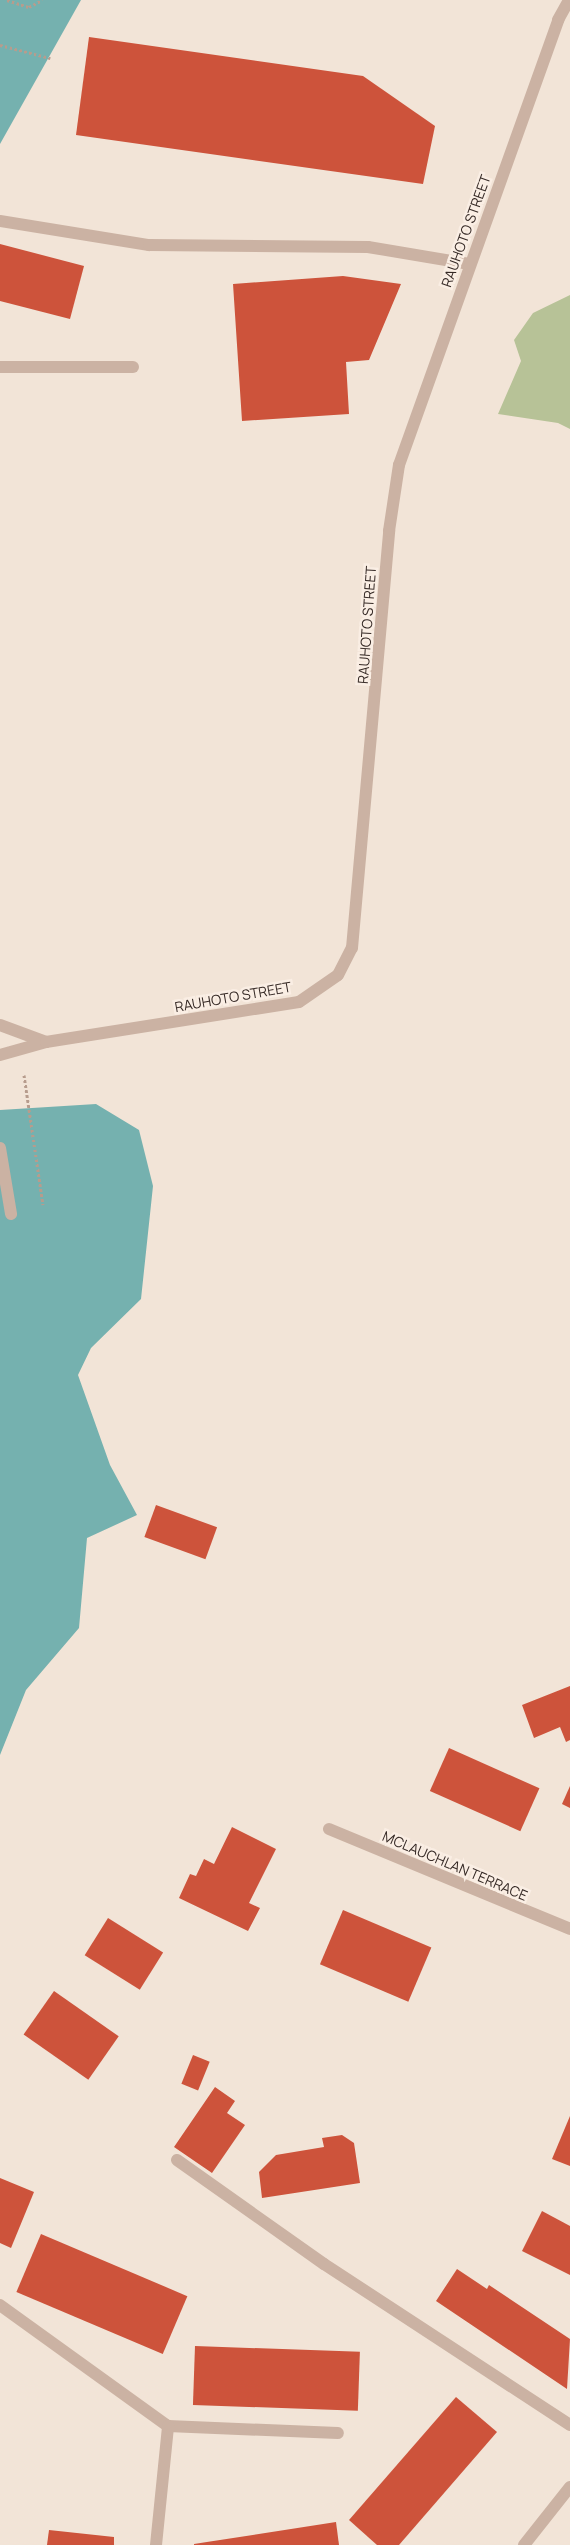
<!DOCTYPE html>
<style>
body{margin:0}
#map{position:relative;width:570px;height:2545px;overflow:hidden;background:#f2e4d7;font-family:Manrope,sans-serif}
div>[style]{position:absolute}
.green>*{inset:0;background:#b7c297}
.water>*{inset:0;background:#75b1af}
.building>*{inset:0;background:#cd533b;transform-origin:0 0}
.path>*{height:3px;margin-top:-1.5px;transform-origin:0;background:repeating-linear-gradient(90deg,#b79c8d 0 2.5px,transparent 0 5px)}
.lane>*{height:12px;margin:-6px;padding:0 6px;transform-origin:6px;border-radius:6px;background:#cbb2a3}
.street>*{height:12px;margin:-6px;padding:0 6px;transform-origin:6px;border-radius:6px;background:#cbb2a3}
span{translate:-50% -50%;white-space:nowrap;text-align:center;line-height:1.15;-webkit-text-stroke:5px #faeee4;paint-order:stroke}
.street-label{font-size:14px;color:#352925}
</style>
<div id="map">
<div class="green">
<i style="clip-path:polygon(570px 295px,570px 429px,558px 423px,498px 414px,521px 361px,514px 340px,533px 313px)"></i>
</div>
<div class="water">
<i style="clip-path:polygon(0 0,81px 0,0 144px)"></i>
<i style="clip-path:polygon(96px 1104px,139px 1130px,153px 1186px,141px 1299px,91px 1348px,78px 1375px,110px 1465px,137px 1515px,87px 1538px,79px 1628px,26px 1690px,0 1755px,0 1110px)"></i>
</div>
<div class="building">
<i style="clip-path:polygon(89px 37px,363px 76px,435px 126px,423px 184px,76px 135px)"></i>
<i style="clip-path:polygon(0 244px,84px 266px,70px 319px,0 301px)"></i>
<i style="clip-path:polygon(343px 276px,401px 284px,369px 360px,346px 362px,349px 414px,242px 421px,233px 284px)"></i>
<i style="left:156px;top:1505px;width:65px;height:34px;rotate:20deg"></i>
<i style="clip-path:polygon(570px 1686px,570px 1740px,566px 1742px,560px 1727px,534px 1738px,522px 1705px)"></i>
<i style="left:449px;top:1748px;width:99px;height:47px;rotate:24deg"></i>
<i style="clip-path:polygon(570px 1786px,570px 1808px,562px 1804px)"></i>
<i style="clip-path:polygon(232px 1827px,276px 1849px,249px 1903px,260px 1908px,248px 1931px,179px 1898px,190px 1874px,196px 1876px,204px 1859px,214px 1864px)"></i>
<i style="left:343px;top:1910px;width:96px;height:59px;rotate:23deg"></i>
<i style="left:108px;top:1918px;width:65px;height:44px;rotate:32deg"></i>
<i style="left:54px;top:1991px;width:79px;height:53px;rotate:35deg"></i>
<i style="left:193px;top:2055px;width:18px;height:31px;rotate:22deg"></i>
<i style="clip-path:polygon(215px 2087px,235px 2101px,227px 2113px,245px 2125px,212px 2173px,174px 2147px)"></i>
<i style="clip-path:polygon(570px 2116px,570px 2166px,552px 2159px)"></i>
<i style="clip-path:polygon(342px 2135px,354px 2143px,360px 2183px,262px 2198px,259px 2172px,276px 2155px,324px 2147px,322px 2138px)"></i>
<i style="clip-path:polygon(0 2178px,34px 2192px,11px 2248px,0 2243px)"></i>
<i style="clip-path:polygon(542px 2211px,570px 2226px,570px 2275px,522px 2251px)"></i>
<i style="left:41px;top:2234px;width:159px;height:63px;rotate:23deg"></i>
<i style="clip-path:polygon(457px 2269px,487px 2289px,489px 2285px,570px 2339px,567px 2389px,436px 2301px)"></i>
<i style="left:195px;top:2346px;width:165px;height:59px;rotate:2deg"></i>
<i style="clip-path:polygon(456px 2397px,497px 2432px,399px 2545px,377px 2545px,349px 2520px)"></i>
<i style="clip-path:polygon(336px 2522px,339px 2545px,194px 2545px,194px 2544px)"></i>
<i style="clip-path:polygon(49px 2530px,114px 2537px,114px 2545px,47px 2545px)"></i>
</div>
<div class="path">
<i style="left:7px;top:0;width:23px;rotate:18deg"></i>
<i style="left:29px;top:7px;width:15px;rotate:-28deg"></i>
<i style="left:0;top:45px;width:52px;rotate:14.6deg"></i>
<i style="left:24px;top:1075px;width:131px;rotate:81.7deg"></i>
</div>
<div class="lane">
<i style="left:0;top:221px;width:151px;rotate:9.2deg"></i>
<i style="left:149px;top:245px;width:219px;rotate:0.5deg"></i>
<i style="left:368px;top:247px;width:103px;rotate:9.5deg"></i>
<i style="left:0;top:367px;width:133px"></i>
<i style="left:0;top:1025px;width:49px;rotate:20.3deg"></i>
<i style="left:0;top:1055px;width:48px;rotate:-15.8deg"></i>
<i style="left:0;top:1148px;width:67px;rotate:80.5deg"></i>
<i style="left:177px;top:2160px;width:180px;rotate:35.3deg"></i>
<i style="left:324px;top:2264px;width:294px;rotate:33.2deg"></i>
<i style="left:0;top:2305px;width:207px;rotate:35.8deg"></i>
<i style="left:168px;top:2426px;width:170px;rotate:2.4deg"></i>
<i style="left:156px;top:2545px;width:120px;rotate:-84.2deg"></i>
</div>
<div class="street">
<i style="left:46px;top:1042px;width:256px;rotate:-9deg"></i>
<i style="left:299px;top:1002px;width:47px;rotate:-34.7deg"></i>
<i style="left:338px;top:975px;width:30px;rotate:-63deg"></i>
<i style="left:352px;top:948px;width:419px;rotate:-84.9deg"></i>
<i style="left:389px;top:531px;width:67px;rotate:-81.4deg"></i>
<i style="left:399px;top:465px;width:473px;rotate:-70.3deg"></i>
<i style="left:558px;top:20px;width:23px;rotate:-61deg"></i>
<i style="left:329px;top:1829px;width:261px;rotate:22.5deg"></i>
<i style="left:524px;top:2545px;width:74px;rotate:-51.6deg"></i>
</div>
<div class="street-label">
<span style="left:466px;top:231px;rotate:-70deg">RAUHOTO STREET</span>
<span style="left:367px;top:625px;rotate:-86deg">RAUHOTO STREET</span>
<span style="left:233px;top:997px;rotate:-10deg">RAUHOTO STREET</span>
<span style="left:455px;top:1866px;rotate:23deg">MCLAUCHLAN TERRACE</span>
</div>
</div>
